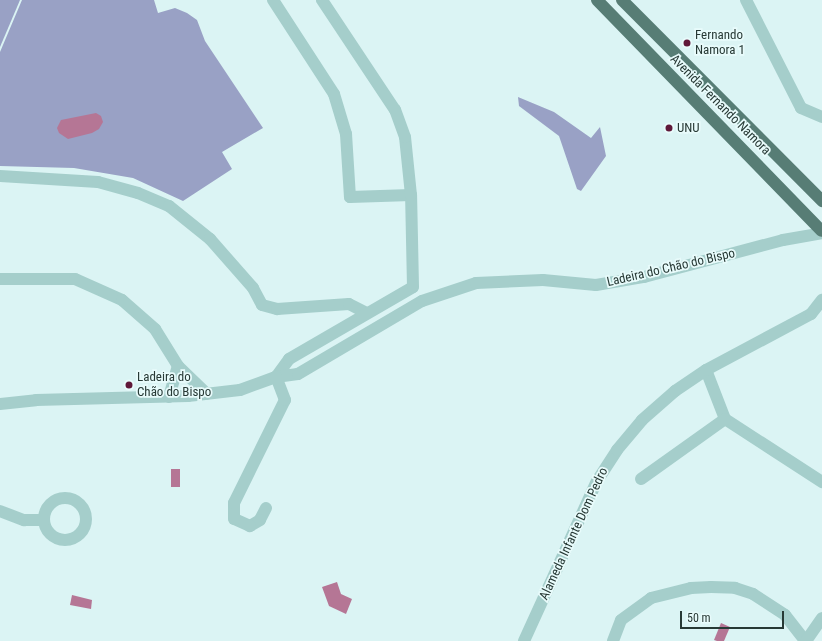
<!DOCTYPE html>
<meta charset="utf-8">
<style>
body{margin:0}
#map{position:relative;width:822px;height:641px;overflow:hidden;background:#dbf4f4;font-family:"Roboto Condensed",sans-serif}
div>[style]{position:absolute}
.green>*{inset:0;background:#99a1c5}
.water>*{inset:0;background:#b57695;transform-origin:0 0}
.street>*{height:12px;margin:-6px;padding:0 6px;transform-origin:6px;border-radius:6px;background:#a5cecb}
.street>.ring{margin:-6px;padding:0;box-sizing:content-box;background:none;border:12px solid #a5cecb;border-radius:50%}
.primary>*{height:12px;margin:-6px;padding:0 6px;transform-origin:6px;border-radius:6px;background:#577d75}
.dots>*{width:11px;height:11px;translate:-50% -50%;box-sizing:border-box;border:2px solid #e8fbfb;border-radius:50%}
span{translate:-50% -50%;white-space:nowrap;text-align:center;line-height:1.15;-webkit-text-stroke:3.5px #e8fbfb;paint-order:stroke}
.poi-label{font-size:13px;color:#273935}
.left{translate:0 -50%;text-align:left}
.street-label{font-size:13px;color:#273935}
.scale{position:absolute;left:680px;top:611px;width:104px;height:18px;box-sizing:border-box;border:2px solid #273935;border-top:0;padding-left:5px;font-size:12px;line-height:14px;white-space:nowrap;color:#273935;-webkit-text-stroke:3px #e8fbfb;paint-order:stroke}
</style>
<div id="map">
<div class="green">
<i style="clip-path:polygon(0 0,20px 0,0 47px)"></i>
<i style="clip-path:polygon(22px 0,154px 0,158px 13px,175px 8px,187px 13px,197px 20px,205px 41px,263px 128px,222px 152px,232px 169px,183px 201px,133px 178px,74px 168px,0 166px,0 52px)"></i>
<i style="clip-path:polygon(518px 97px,554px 112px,591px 138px,600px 127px,606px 156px,581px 191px,577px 189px,559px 136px,519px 106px)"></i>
</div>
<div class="water">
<i style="clip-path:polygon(96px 113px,101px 116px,103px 122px,99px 129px,92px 133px,68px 139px,59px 133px,57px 128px,61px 120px)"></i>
<i style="left:171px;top:469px;width:9px;height:18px"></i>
<i style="clip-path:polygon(337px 582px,341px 594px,352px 599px,346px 614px,329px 606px,322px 587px)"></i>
<i style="clip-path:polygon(72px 595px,92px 600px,91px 609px,70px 605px)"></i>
<i style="clip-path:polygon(721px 623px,730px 627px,724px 641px,717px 641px,714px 640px)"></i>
</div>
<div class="street">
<i style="left:273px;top:0;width:112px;rotate:57deg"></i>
<i style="left:334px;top:94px;width:42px;rotate:73.3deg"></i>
<i style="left:346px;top:134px;width:63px;rotate:86.4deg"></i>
<i style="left:350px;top:197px;width:61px;rotate:-1.9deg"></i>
<i style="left:746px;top:0;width:121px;rotate:63deg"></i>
<i style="left:801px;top:108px;width:23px;rotate:23deg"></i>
<i style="left:0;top:176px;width:98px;rotate:3.5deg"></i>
<i style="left:98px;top:182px;width:41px;rotate:15.4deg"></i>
<i style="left:138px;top:193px;width:34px;rotate:23deg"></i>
<i style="left:169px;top:206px;width:53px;rotate:38.8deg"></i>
<i style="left:210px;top:239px;width:65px;rotate:48.7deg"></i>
<i style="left:253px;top:288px;width:19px;rotate:62deg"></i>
<i style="left:262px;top:305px;width:16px;rotate:15deg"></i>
<i style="left:277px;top:309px;width:72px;rotate:-4deg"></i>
<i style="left:349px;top:304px;width:20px;rotate:27deg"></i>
<i style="left:0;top:279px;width:75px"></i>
<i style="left:75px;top:279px;width:51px;rotate:24.1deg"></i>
<i style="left:122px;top:300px;width:44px;rotate:41.3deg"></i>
<i style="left:155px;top:329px;width:44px;rotate:58.1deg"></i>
<i style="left:178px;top:366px;width:40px;rotate:44deg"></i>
<i style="left:706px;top:370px;width:53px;rotate:68.8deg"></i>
<i style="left:725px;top:419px;width:116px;rotate:33deg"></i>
<i style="left:276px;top:377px;width:22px;rotate:-54deg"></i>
<i style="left:289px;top:359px;width:143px;rotate:-30.1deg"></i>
<i style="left:413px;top:287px;width:92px;rotate:-91.2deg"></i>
<i style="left:411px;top:195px;width:58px;rotate:-95.9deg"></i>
<i style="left:405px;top:137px;width:29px;rotate:-110deg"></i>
<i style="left:395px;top:110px;width:132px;rotate:-123.6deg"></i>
<i style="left:169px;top:397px;width:32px;rotate:-74deg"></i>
<i style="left:0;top:404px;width:36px;rotate:-6deg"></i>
<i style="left:36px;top:400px;width:152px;rotate:-1.5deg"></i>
<i style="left:188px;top:396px;width:52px;rotate:-6.6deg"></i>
<i style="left:240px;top:390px;width:38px;rotate:-20deg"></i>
<i style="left:276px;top:377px;width:22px;rotate:-8deg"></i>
<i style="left:298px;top:374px;width:144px;rotate:-30.5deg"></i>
<i style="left:422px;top:301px;width:57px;rotate:-18.4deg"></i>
<i style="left:476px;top:283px;width:67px;rotate:-2.6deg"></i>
<i style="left:543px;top:280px;width:53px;rotate:5.4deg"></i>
<i style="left:596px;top:285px;width:49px;rotate:-9.5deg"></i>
<i style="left:644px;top:277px;width:144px;rotate:-14.9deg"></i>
<i style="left:783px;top:240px;width:40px;rotate:-10deg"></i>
<i style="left:641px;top:479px;width:103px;rotate:-35.5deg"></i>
<i class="ring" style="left:44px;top:498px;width:30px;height:30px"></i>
<i style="left:266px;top:508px;width:13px;rotate:117deg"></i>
<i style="left:260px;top:520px;width:12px;rotate:149deg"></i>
<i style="left:250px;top:526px;width:17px;rotate:-156deg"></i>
<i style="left:234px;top:519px;width:16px;rotate:-90deg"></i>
<i style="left:234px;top:503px;width:115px;rotate:-63.7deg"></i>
<i style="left:285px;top:400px;width:25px;rotate:-111deg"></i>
<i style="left:0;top:511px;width:26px;rotate:21deg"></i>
<i style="left:24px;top:520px;width:20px"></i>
<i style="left:524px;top:641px;width:176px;rotate:-65.5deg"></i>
<i style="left:597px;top:481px;width:37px;rotate:-57deg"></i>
<i style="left:617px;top:450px;width:39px;rotate:-50deg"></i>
<i style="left:642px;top:420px;width:44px;rotate:-41.3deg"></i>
<i style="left:675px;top:391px;width:37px;rotate:-34deg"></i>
<i style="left:706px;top:370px;width:119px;rotate:-28.1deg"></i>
<i style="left:811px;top:314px;width:18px;rotate:-52deg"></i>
<i style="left:613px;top:641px;width:22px;rotate:-69deg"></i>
<i style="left:621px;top:620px;width:37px;rotate:-36deg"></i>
<i style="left:651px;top:598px;width:41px;rotate:-14deg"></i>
<i style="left:691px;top:588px;width:20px;rotate:-3deg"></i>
<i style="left:711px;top:587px;width:24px;rotate:2deg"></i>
<i style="left:735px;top:588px;width:19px;rotate:18deg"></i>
<i style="left:753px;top:594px;width:38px;rotate:33deg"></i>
<i style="left:785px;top:615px;width:33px;rotate:52deg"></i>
<i style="left:806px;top:641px;width:28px;rotate:-55deg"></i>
</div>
<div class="primary">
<i style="left:597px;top:0;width:322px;rotate:45.8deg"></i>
<i style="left:622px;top:0;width:284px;rotate:45.1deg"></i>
</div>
<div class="dots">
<i style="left:687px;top:43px;background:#5f1839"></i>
<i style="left:669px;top:128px;background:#5f1839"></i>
<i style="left:129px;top:385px;background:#5f1839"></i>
</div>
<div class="poi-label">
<span class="left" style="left:695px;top:43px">Fernando<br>Namora 1</span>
<span class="left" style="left:677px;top:128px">UNU</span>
<span class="left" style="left:137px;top:385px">Ladeira do<br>Chão do Bispo</span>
</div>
<div class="street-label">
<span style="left:720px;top:105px;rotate:45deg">Avenida Fernando Namora</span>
<span style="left:671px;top:268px;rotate:-13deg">Ladeira do Chão do Bispo</span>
<span style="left:574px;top:534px;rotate:-65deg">Alameda Infante Dom Pedro</span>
</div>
<div class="scale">50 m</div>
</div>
